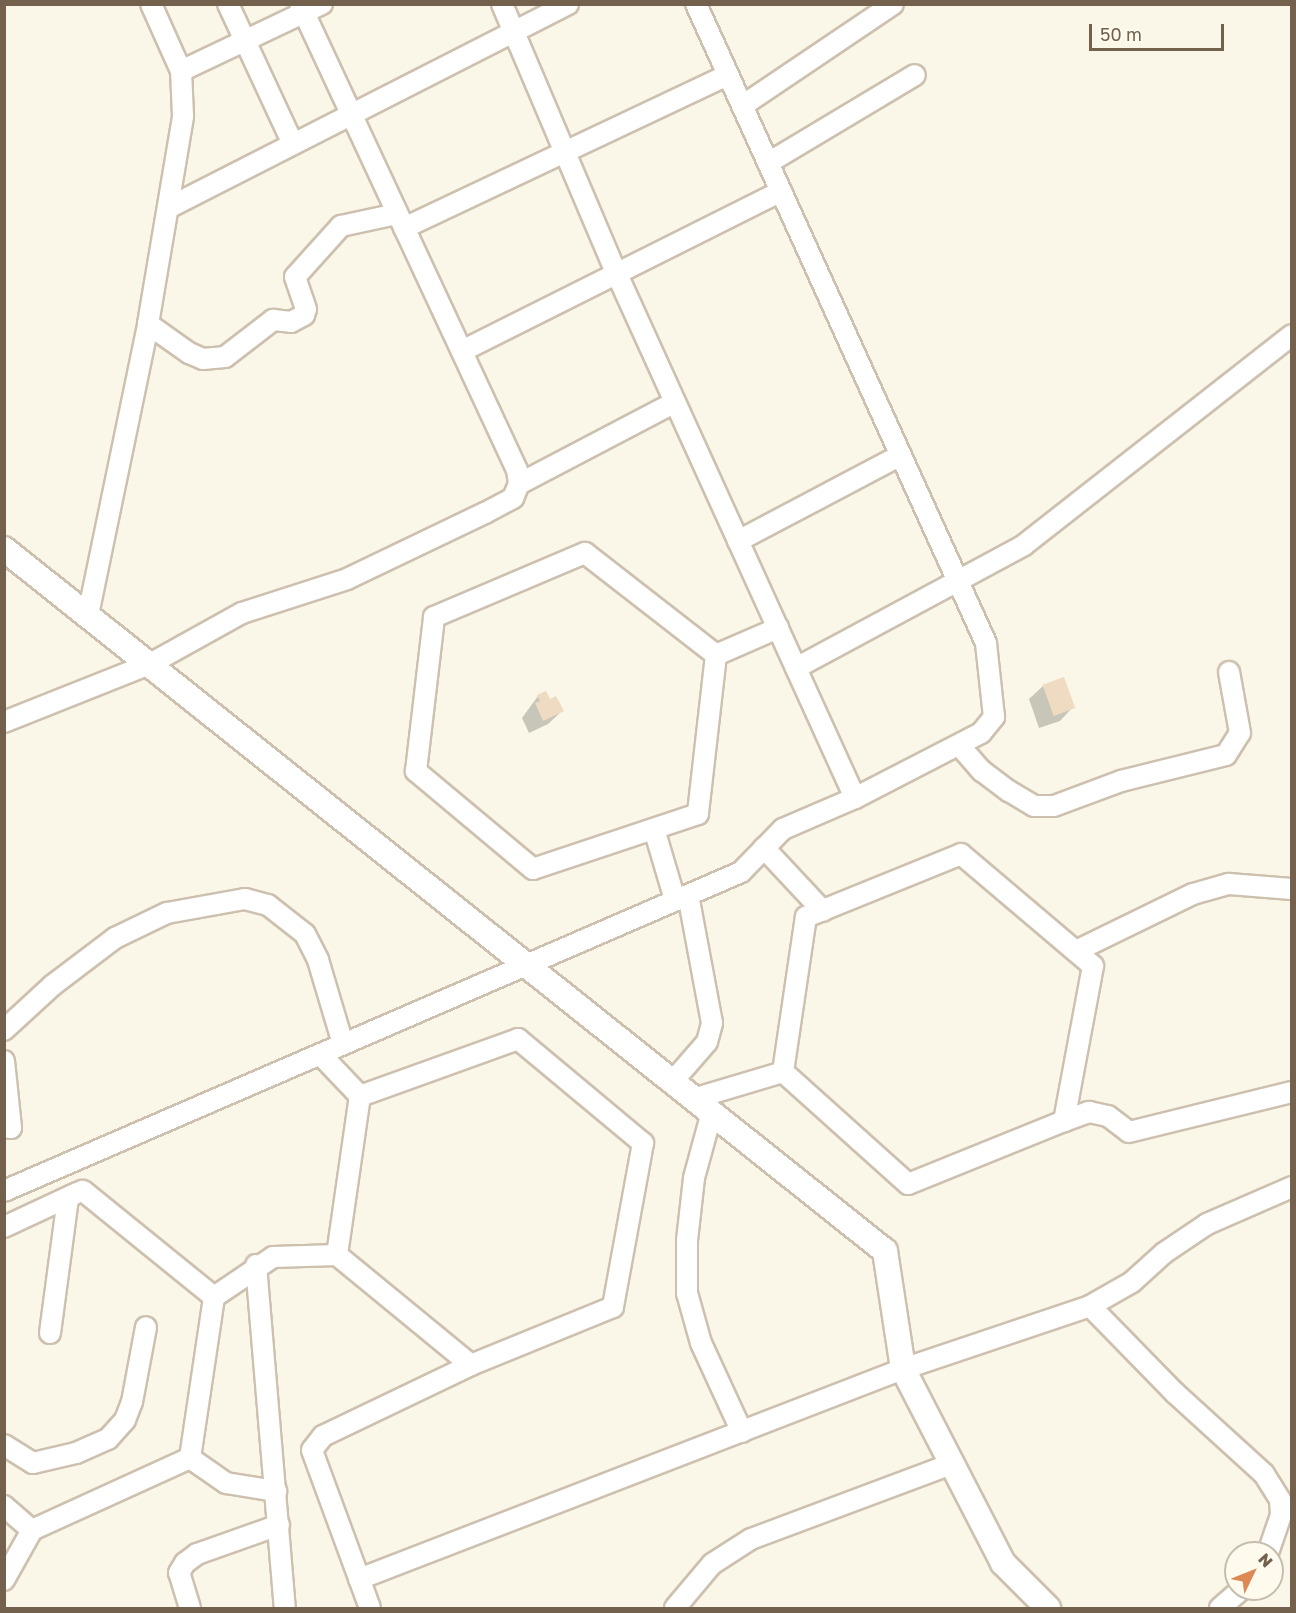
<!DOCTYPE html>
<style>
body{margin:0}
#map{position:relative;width:1296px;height:1613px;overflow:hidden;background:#fbf7e8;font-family:"Golos Text",sans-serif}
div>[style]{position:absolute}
.shadow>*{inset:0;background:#0003}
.building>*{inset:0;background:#efdbc1;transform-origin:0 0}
.roads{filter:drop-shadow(2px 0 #cdc0af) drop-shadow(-2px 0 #cdc0af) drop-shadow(0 2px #cdc0af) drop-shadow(0 -2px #cdc0af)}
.minor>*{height:20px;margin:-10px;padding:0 10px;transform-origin:10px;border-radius:10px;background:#fff}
.tertiary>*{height:24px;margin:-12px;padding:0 12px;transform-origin:12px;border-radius:12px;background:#fff}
span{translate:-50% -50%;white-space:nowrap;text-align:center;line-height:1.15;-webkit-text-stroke:5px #fefaee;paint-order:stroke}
.frame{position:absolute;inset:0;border:6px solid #74614d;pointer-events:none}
.north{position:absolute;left:1224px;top:1541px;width:60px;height:60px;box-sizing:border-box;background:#fefaee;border:2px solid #c7bdae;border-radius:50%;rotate:47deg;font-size:16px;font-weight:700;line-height:24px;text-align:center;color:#74614d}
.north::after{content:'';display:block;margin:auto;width:21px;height:27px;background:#de8954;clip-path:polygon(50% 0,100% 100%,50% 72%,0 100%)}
.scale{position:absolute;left:1089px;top:24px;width:135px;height:27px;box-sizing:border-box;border:3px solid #74614d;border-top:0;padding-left:8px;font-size:18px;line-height:21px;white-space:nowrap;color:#74614d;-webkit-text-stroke:4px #fefaee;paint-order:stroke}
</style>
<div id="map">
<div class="shadow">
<i style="clip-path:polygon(1043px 686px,1073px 707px,1060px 721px,1039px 728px,1029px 699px)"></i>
<i style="clip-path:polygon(538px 696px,562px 711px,548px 724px,529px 733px,522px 718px)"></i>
</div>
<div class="building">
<i style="left:1064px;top:677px;width:33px;height:23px;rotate:70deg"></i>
<i style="clip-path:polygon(546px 691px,550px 699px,556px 696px,564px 711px,543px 721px,535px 703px,540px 701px,537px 695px)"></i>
</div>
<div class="roads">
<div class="minor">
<i style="left:228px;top:4px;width:154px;rotate:65.1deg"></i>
<i style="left:502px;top:4px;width:291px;rotate:67deg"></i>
<i style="left:616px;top:272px;width:578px;rotate:65.56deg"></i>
<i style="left:181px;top:71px;width:156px;rotate:-25.4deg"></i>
<i style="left:742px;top:106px;width:182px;rotate:-34deg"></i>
<i style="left:768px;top:163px;width:171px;rotate:-30.9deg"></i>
<i style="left:168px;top:208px;width:449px;rotate:-27deg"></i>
<i style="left:404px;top:228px;width:358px;rotate:-25.3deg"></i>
<i style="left:148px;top:324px;width:50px;rotate:35.3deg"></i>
<i style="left:189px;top:353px;width:15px;rotate:23deg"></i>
<i style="left:203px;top:359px;width:22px;rotate:-5deg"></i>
<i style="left:225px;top:357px;width:61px;rotate:-37.6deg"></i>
<i style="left:273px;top:320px;width:18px;rotate:6deg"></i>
<i style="left:291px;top:322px;width:15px;rotate:-28deg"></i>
<i style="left:304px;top:315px;width:6px;rotate:-72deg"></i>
<i style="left:306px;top:309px;width:34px;rotate:-109deg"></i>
<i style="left:295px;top:277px;width:69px;rotate:-48deg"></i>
<i style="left:341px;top:226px;width:57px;rotate:-12.1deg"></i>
<i style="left:462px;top:351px;width:357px;rotate:-26.6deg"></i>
<i style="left:519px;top:484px;width:176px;rotate:-27.7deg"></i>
<i style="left:738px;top:541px;width:184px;rotate:-27.8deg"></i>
<i style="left:585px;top:553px;width:166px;rotate:37.9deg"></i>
<i style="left:716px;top:655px;width:160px;rotate:96.5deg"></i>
<i style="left:698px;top:814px;width:174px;rotate:161.6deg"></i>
<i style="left:533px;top:869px;width:153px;rotate:-140.1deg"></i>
<i style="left:416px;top:771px;width:155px;rotate:-83.3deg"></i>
<i style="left:434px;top:617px;width:164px;rotate:-23deg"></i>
<i style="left:88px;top:615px;width:297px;rotate:-78.3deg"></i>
<i style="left:148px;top:324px;width:211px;rotate:-80.4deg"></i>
<i style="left:183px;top:116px;width:45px;rotate:-92.5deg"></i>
<i style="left:181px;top:71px;width:73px;rotate:-114.1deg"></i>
<i style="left:716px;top:655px;width:68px;rotate:-23.5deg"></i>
<i style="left:796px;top:668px;width:259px;rotate:-28.3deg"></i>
<i style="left:1024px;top:545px;width:340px;rotate:-38.1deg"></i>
<i style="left:4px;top:722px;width:157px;rotate:-21.7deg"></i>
<i style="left:150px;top:664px;width:105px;rotate:-29deg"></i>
<i style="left:242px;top:613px;width:110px;rotate:-17.9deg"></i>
<i style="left:347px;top:579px;width:153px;rotate:-25.6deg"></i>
<i style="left:485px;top:513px;width:32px;rotate:-28deg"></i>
<i style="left:513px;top:498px;width:15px;rotate:-67deg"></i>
<i style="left:519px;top:484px;width:14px;rotate:-98deg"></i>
<i style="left:517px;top:470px;width:514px;rotate:-114.97deg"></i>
<i style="left:959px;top:745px;width:35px;rotate:49deg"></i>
<i style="left:982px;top:771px;width:34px;rotate:37deg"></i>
<i style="left:1009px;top:791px;width:29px;rotate:31deg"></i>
<i style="left:1034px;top:806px;width:20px"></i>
<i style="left:1054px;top:806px;width:72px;rotate:-20.5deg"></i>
<i style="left:1121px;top:781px;width:108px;rotate:-13.9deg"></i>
<i style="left:1226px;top:755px;width:26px;rotate:-58deg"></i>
<i style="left:1240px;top:733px;width:62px;rotate:-100.2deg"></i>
<i style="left:654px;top:829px;width:74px;rotate:73.5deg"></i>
<i style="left:764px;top:848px;width:86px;rotate:46.9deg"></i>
<i style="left:961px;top:854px;width:173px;rotate:40.3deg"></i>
<i style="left:1093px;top:966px;width:158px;rotate:100.6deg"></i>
<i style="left:1064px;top:1121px;width:168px;rotate:158deg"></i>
<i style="left:908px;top:1184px;width:168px;rotate:-138.1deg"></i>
<i style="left:783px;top:1072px;width:157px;rotate:-81.6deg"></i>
<i style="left:806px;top:917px;width:167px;rotate:-22.1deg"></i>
<i style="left:1076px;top:951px;width:130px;rotate:-26deg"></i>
<i style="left:1193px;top:894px;width:37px;rotate:-16deg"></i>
<i style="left:1229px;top:884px;width:63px;rotate:4.5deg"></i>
<i style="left:4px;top:1030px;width:67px;rotate:-42.6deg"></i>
<i style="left:53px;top:985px;width:78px;rotate:-37.2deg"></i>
<i style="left:115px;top:938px;width:58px;rotate:-25.7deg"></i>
<i style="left:167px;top:913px;width:79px;rotate:-10.2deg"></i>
<i style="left:245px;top:899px;width:24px;rotate:15deg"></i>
<i style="left:268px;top:905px;width:47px;rotate:38.1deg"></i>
<i style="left:305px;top:934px;width:29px;rotate:63deg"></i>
<i style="left:318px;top:960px;width:88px;rotate:73.4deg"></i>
<i style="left:518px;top:1039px;width:163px;rotate:39.8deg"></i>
<i style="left:643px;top:1143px;width:167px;rotate:100.4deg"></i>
<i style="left:613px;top:1307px;width:153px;rotate:157.8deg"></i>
<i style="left:471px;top:1365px;width:173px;rotate:-140.6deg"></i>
<i style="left:337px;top:1255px;width:161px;rotate:-81.8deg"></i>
<i style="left:360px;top:1096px;width:168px;rotate:-19.8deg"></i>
<i style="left:320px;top:1054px;width:58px;rotate:46.4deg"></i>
<i style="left:4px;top:1061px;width:67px;rotate:84deg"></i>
<i style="left:11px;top:1128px;width:7px;rotate:-172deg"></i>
<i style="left:674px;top:1080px;width:50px;rotate:-49deg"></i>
<i style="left:707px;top:1042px;width:20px;rotate:-75deg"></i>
<i style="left:712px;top:1023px;width:130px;rotate:-100.6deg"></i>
<i style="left:696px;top:1098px;width:91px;rotate:-16.6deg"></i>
<i style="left:712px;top:1112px;width:68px;rotate:105.3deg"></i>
<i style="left:694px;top:1178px;width:62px;rotate:96.4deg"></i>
<i style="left:687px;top:1240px;width:53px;rotate:90deg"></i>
<i style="left:687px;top:1293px;width:52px;rotate:74.4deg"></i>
<i style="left:701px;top:1343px;width:98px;rotate:65.3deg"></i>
<i style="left:1064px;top:1121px;width:27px;rotate:-20deg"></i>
<i style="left:1089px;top:1112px;width:19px;rotate:12deg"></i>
<i style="left:1108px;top:1116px;width:26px;rotate:37deg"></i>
<i style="left:1129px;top:1132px;width:168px;rotate:-13.8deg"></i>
<i style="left:4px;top:1191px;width:803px;rotate:-23.4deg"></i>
<i style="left:741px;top:872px;width:60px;rotate:-45.7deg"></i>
<i style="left:783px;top:829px;width:78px;rotate:-23.3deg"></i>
<i style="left:855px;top:798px;width:142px;rotate:-27.3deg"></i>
<i style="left:981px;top:733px;width:21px;rotate:-51deg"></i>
<i style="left:994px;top:717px;width:74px;rotate:-96.2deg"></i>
<i style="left:986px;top:643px;width:702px;rotate:-114.41deg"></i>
<i style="left:4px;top:1227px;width:81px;rotate:-25deg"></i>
<i style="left:256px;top:1265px;width:344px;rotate:85.2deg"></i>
<i style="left:214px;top:1297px;width:71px;rotate:-34.1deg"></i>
<i style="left:273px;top:1257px;width:64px;rotate:-1.8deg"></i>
<i style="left:1090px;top:1306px;width:122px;rotate:45.7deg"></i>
<i style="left:1175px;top:1393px;width:120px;rotate:42.3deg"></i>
<i style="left:1264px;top:1474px;width:31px;rotate:58deg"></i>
<i style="left:1280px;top:1500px;width:15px;rotate:86deg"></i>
<i style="left:1281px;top:1515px;width:40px;rotate:108.9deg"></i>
<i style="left:50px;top:1333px;width:136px;rotate:-82.4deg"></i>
<i style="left:4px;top:1445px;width:34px;rotate:32deg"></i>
<i style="left:33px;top:1463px;width:44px;rotate:-13.1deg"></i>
<i style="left:76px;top:1453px;width:35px;rotate:-24deg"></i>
<i style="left:108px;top:1439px;width:25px;rotate:-48deg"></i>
<i style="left:125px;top:1420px;width:19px;rotate:-69deg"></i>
<i style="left:132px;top:1402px;width:76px;rotate:-79.4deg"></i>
<i style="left:190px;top:1458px;width:44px;rotate:34.8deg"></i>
<i style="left:226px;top:1483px;width:51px;rotate:9.1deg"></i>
<i style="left:4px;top:1506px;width:37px;rotate:41deg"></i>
<i style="left:32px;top:1530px;width:174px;rotate:-24.5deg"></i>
<i style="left:190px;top:1458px;width:163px;rotate:-81.5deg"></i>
<i style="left:214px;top:1297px;width:169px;rotate:-141deg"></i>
<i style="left:359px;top:1579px;width:583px;rotate:-21.11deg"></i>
<i style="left:903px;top:1369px;width:197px;rotate:-18.6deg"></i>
<i style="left:1090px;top:1306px;width:48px;rotate:-29.7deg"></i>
<i style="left:1132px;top:1282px;width:43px;rotate:-42.2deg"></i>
<i style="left:1164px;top:1253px;width:52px;rotate:-34deg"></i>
<i style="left:1207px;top:1224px;width:93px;rotate:-23.5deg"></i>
<i style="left:4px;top:1580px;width:57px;rotate:-60.8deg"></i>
<i style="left:190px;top:1608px;width:37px;rotate:-107deg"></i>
<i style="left:179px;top:1573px;width:12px;rotate:-59deg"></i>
<i style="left:185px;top:1563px;width:15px;rotate:-37deg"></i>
<i style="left:197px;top:1554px;width:87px;rotate:-19.5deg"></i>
<i style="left:370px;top:1608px;width:168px;rotate:-110.2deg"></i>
<i style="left:312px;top:1450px;width:18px;rotate:-52deg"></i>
<i style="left:323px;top:1436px;width:164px;rotate:-25.6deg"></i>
<i style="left:675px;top:1608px;width:57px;rotate:-49.9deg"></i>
<i style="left:712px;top:1564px;width:46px;rotate:-32.7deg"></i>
<i style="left:751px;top:1539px;width:215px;rotate:-20.5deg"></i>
<i style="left:1220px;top:1608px;width:29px;rotate:-41deg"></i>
</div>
<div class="tertiary">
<i style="left:4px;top:549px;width:1126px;rotate:38.55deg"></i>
<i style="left:885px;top:1251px;width:119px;rotate:81.3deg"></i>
<i style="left:903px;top:1369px;width:218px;rotate:62.7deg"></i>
<i style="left:1003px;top:1563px;width:64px;rotate:45deg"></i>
</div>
</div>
<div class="frame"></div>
<div class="north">N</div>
<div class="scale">50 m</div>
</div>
